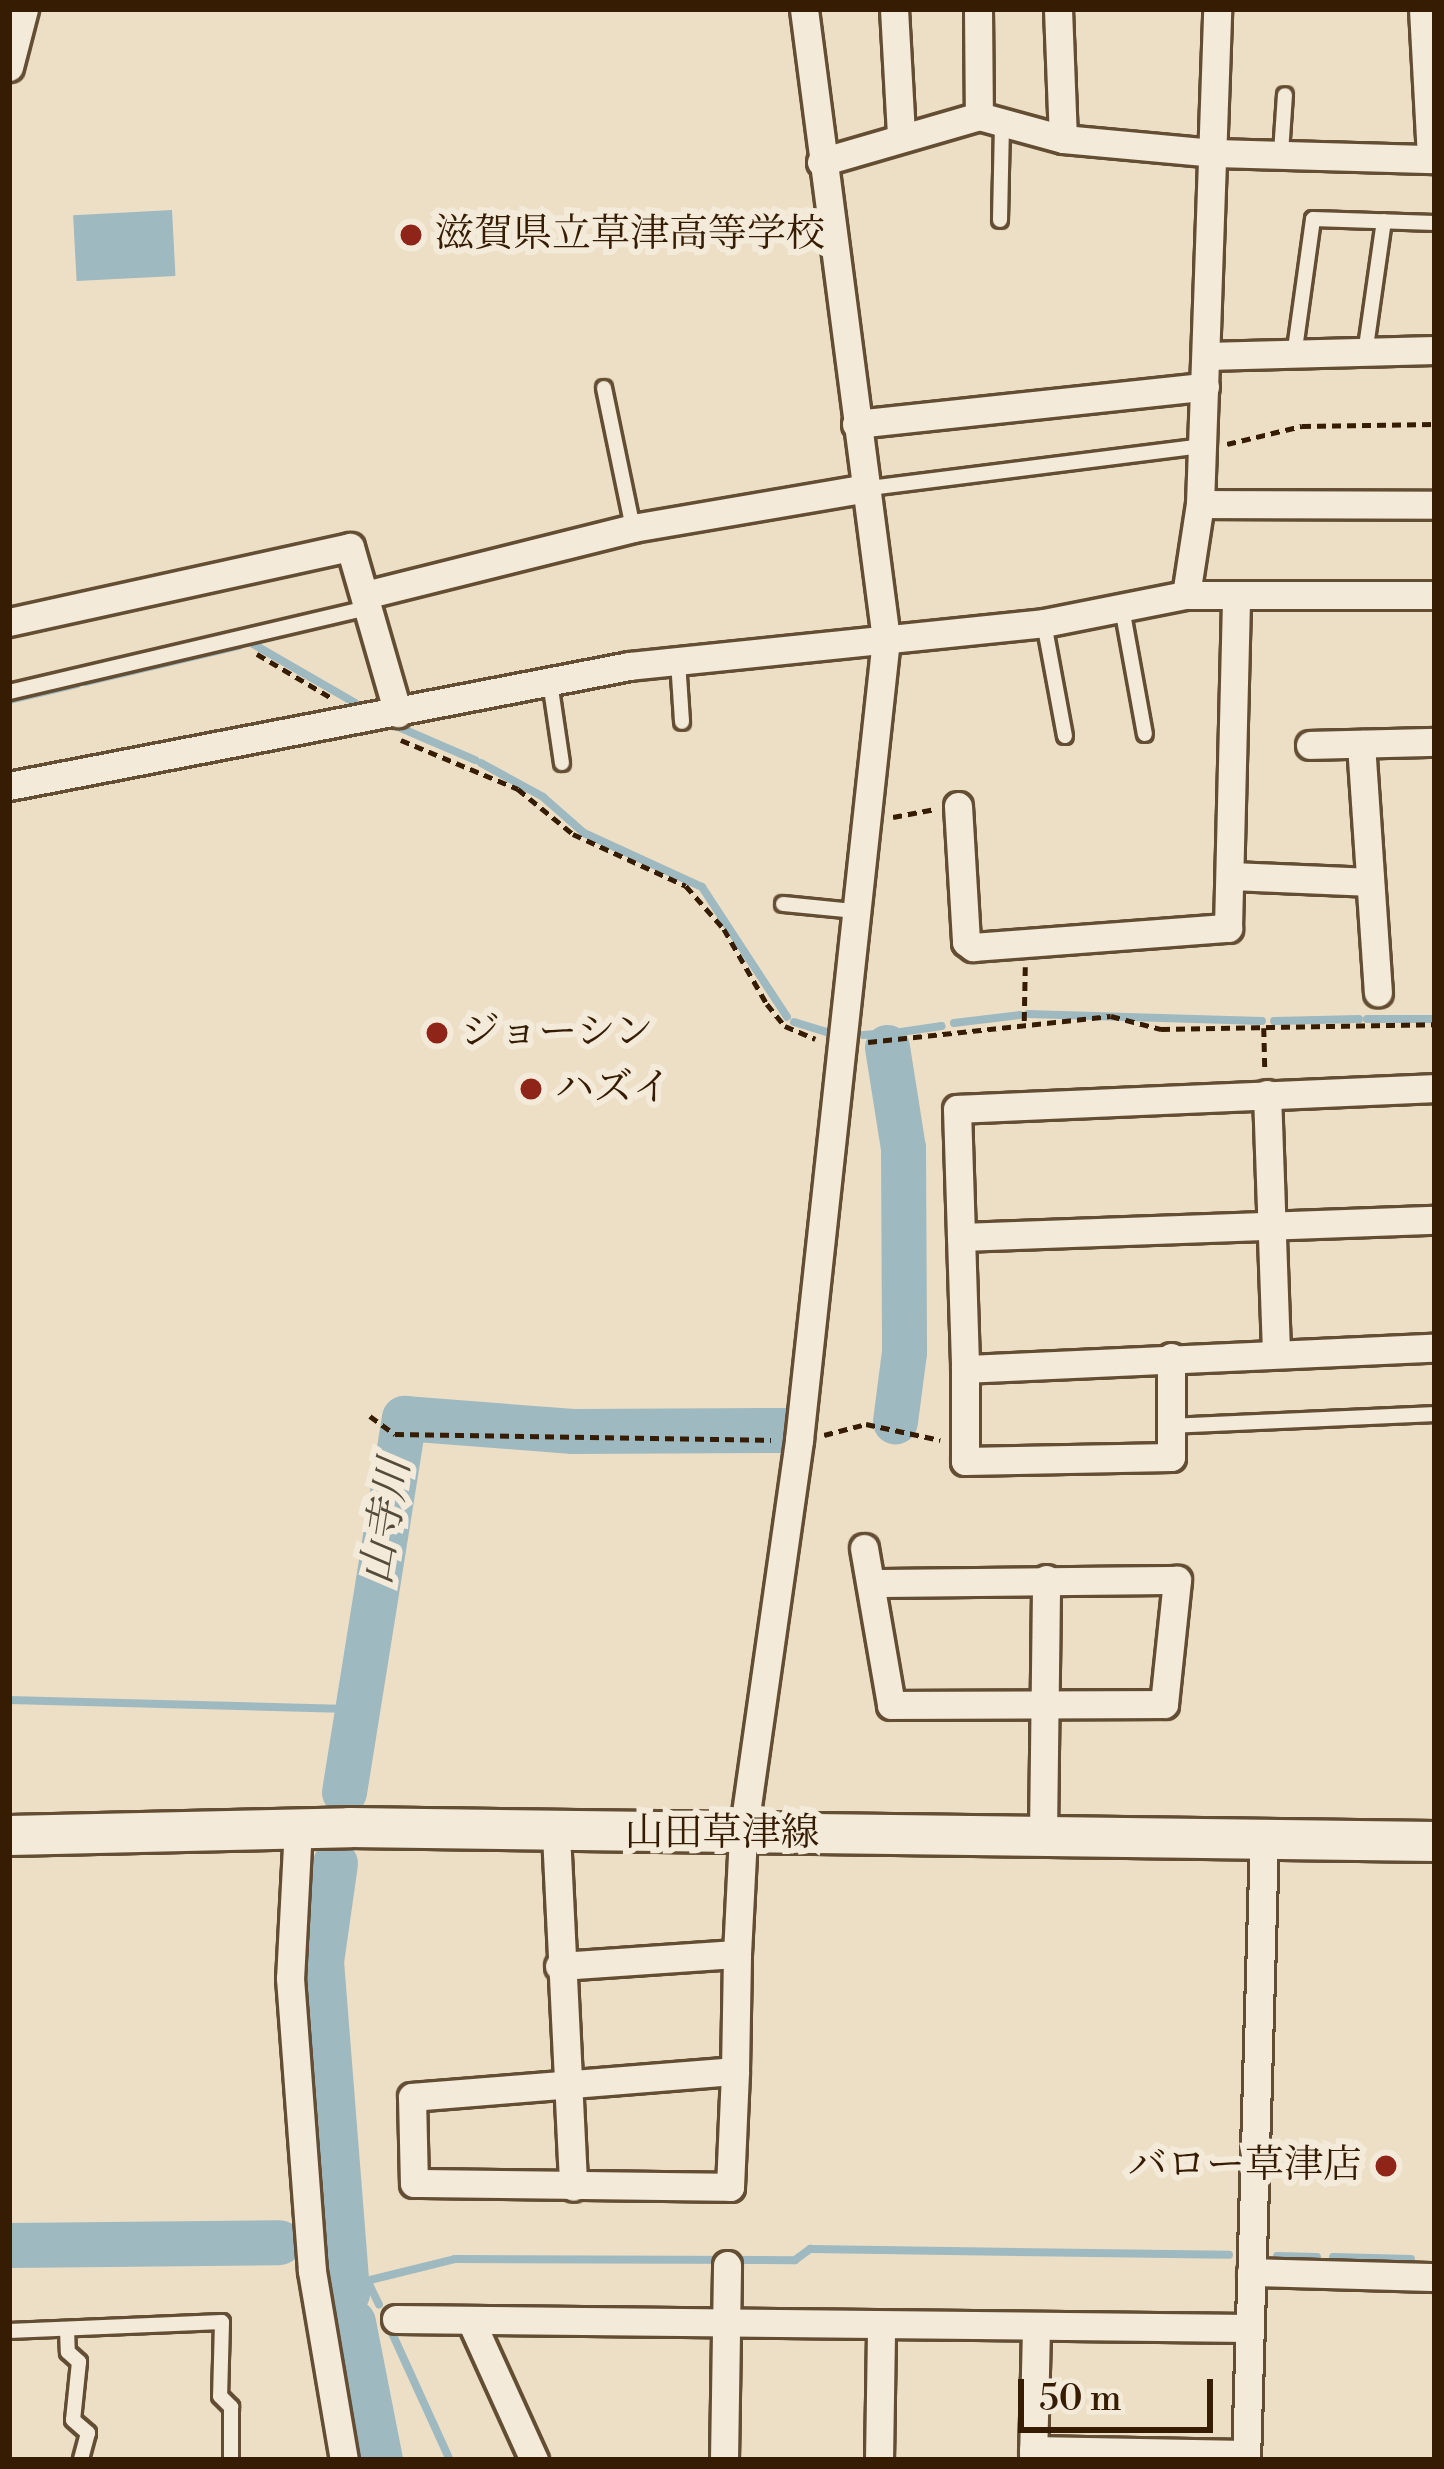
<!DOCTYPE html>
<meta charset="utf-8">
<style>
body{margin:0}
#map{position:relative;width:1444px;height:2469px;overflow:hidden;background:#eddfc5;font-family:"Libre Bodoni","Noto Serif JP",serif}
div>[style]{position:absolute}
.water>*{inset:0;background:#9fb9c0;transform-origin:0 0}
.stream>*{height:8px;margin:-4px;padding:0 4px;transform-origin:4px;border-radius:4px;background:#9fb9c0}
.river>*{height:45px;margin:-22.5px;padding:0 22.5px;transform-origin:22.5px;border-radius:22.5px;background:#9fb9c0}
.path>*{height:4.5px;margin-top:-2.25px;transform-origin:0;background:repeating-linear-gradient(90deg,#351c02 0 9px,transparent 0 15px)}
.roads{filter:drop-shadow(3px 0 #634d33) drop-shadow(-3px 0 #634d33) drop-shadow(0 3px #634d33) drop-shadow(0 -3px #634d33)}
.service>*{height:14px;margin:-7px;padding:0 7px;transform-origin:7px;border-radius:7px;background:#f3ead9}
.minor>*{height:27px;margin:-13.5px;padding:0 13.5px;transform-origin:13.5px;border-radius:13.5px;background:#f3ead9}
.secondary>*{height:39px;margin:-19.5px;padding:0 19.5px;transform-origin:19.5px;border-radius:19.5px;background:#f3ead9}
.dots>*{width:33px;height:33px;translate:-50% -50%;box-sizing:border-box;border:6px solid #f3ead9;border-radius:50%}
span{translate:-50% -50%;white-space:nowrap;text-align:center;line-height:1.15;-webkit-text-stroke:12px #f3ead9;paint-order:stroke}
.poi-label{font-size:39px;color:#351c02}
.left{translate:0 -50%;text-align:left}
.right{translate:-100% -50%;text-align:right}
.street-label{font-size:39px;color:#351c02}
.water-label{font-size:42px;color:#554b3b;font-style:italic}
.frame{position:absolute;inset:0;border:12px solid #351c02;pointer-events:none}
.scale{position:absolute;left:1018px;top:2379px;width:195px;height:54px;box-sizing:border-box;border:6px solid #351c02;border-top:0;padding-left:15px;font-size:36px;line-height:42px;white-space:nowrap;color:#351c02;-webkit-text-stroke:9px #f3ead9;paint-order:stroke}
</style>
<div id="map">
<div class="water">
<i style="left:172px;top:210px;width:66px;height:99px;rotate:87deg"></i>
</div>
<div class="stream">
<i style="left:253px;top:644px;width:118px;rotate:30deg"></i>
<i style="left:85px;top:682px;width:158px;rotate:-13.2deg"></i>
<i style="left:9px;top:700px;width:70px;rotate:-13.2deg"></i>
<i style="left:389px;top:723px;width:94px;rotate:23.3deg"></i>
<i style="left:481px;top:763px;width:71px;rotate:28.7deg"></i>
<i style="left:543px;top:797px;width:55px;rotate:41.3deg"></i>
<i style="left:584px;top:833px;width:130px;rotate:24.6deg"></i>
<i style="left:702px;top:887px;width:155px;rotate:56.8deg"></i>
<i style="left:1028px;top:1014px;width:234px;rotate:1.7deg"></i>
<i style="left:1367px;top:1019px;width:68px"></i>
<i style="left:1274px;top:1021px;width:85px;rotate:-1.3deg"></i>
<i style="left:794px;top:1022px;width:37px;rotate:17deg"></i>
<i style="left:954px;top:1023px;width:66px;rotate:-6.9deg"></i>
<i style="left:901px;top:1032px;width:41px;rotate:-8.3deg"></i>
<i style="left:863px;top:1035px;width:31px;rotate:-4deg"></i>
<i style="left:9px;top:1700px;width:349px;rotate:1.5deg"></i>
<i style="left:1277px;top:2256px;width:40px;rotate:1.4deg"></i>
<i style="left:1333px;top:2257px;width:78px;rotate:1.5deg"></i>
<i style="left:368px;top:2282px;width:25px;rotate:64deg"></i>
<i style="left:346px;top:2286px;width:112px;rotate:-13.9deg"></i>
<i style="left:455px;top:2259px;width:340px;rotate:0.2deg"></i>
<i style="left:795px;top:2260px;width:19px;rotate:-36deg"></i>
<i style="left:810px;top:2249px;width:419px;rotate:0.8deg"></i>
<i style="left:392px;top:2333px;width:140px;rotate:65.5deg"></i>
</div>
<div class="river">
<i style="left:887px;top:1047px;width:102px;rotate:81deg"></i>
<i style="left:903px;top:1148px;width:204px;rotate:89.7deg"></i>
<i style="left:904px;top:1352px;width:70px;rotate:97.4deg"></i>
<i style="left:344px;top:1792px;width:379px;rotate:-80.9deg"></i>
<i style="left:404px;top:1418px;width:169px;rotate:4.4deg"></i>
<i style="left:573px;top:1431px;width:214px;rotate:-0.3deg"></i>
<i style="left:335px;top:1863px;width:99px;rotate:98.1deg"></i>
<i style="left:321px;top:1961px;width:333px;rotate:85.5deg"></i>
<i style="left:9px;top:2245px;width:270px;rotate:-0.6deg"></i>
<i style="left:353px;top:2322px;width:141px;rotate:78.9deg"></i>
</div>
<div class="path">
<i style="left:1227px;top:444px;width:77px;rotate:-13.5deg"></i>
<i style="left:1302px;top:426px;width:133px;rotate:-0.9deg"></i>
<i style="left:257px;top:654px;width:85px;rotate:30.5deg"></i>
<i style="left:401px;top:740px;width:127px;rotate:22.7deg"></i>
<i style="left:518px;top:789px;width:71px;rotate:39.3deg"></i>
<i style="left:573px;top:834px;width:124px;rotate:24.7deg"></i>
<i style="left:686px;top:886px;width:57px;rotate:48.5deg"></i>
<i style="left:724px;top:929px;width:86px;rotate:60.2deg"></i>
<i style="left:767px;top:1004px;width:28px;rotate:51deg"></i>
<i style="left:785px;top:1026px;width:33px;rotate:23deg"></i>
<i style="left:893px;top:817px;width:43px;rotate:-10.8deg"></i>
<i style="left:1024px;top:1021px;width:54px;rotate:-88.9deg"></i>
<i style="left:1264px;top:1028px;width:42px;rotate:88.6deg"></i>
<i style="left:868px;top:1042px;width:244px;rotate:-6.1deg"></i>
<i style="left:1111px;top:1016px;width:52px;rotate:14.6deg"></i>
<i style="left:1161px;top:1029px;width:274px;rotate:-1deg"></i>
<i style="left:370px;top:1416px;width:31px;rotate:36deg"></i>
<i style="left:395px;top:1434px;width:376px;rotate:0.9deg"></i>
<i style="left:824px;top:1435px;width:43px;rotate:-14.7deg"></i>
<i style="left:866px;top:1424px;width:76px;rotate:12.2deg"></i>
</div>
<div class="roads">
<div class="service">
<i style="left:1281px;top:153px;width:58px;rotate:-86.1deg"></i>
<i style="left:1000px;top:220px;width:95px;rotate:-88.8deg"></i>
<i style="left:1366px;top:347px;width:127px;rotate:-81.9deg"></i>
<i style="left:1295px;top:349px;width:131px;rotate:-82.1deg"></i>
<i style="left:1313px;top:219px;width:122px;rotate:1.9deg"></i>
<i style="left:604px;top:388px;width:143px;rotate:78.3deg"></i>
<i style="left:862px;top:489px;width:344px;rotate:-7.2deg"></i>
<i style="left:1122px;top:608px;width:128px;rotate:79.7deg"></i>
<i style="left:1044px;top:623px;width:115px;rotate:79.5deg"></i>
<i style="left:678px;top:661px;width:61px;rotate:86.2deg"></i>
<i style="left:550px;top:682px;width:82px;rotate:81.6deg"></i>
<i style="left:9px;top:692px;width:369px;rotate:-13.2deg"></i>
<i style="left:783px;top:904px;width:71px;rotate:5.6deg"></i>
<i style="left:1170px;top:1426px;width:265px;rotate:-2.6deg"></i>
<i style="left:67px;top:2329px;width:23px;rotate:88deg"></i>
<i style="left:68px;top:2352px;width:15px;rotate:42deg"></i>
<i style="left:79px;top:2362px;width:58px;rotate:95.9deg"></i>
<i style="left:73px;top:2420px;width:20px;rotate:41deg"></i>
<i style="left:88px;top:2433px;width:28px;rotate:105deg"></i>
<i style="left:9px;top:2331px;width:213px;rotate:-2.4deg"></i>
<i style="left:222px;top:2322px;width:74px;rotate:91.5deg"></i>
<i style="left:220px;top:2396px;width:16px;rotate:45deg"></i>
<i style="left:231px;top:2407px;width:53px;rotate:90deg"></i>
</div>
<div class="minor">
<i style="left:894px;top:9px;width:127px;rotate:86.8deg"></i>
<i style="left:978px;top:9px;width:107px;rotate:89.5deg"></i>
<i style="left:1058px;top:9px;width:130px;rotate:87.8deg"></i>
<i style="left:1423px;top:9px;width:150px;rotate:86.9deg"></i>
<i style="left:9px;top:67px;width:60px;rotate:-75.5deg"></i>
<i style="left:821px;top:162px;width:165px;rotate:-16.2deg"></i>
<i style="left:979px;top:116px;width:87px;rotate:15.3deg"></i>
<i style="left:1063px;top:139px;width:153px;rotate:5.3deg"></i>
<i style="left:1215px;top:153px;width:220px;rotate:1.6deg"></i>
<i style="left:1206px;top:356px;width:229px;rotate:-1.5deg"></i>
<i style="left:856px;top:424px;width:351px;rotate:-6.1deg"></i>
<i style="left:1200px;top:504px;width:235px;rotate:0.2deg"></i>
<i style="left:369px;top:594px;width:272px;rotate:-14deg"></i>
<i style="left:633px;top:528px;width:232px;rotate:-9.7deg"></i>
<i style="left:1186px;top:595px;width:92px;rotate:-81.3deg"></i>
<i style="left:1200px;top:504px;width:495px;rotate:-88deg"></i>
<i style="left:9px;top:622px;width:349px;rotate:-12.4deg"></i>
<i style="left:350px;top:547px;width:173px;rotate:73.9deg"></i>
<i style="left:1361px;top:744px;width:249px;rotate:86.1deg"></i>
<i style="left:1310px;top:745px;width:125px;rotate:-1.4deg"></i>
<i style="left:9px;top:786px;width:632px;rotate:-10.95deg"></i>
<i style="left:629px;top:666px;width:417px;rotate:-5.9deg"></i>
<i style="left:1044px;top:623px;width:145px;rotate:-11.2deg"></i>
<i style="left:1186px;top:595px;width:249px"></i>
<i style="left:958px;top:806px;width:136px;rotate:86.6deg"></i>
<i style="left:966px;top:942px;width:9px;rotate:36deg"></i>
<i style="left:973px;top:947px;width:256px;rotate:-4.3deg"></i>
<i style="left:1228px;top:928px;width:332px;rotate:-88.6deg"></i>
<i style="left:1233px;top:876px;width:137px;rotate:2.5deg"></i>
<i style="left:1435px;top:1088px;width:478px;rotate:177.5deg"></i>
<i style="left:957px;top:1109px;width:260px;rotate:88.2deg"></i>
<i style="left:965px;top:1369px;width:470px;rotate:-2.6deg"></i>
<i style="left:1267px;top:1094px;width:258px;rotate:88deg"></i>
<i style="left:961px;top:1237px;width:474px;rotate:-2.1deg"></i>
<i style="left:965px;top:1369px;width:92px;rotate:90deg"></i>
<i style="left:965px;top:1461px;width:206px;rotate:-1.1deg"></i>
<i style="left:1171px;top:1457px;width:100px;rotate:-90deg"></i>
<i style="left:864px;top:1548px;width:159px;rotate:80.2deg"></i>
<i style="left:891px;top:1705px;width:273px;rotate:-0.2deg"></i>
<i style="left:1164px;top:1704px;width:125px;rotate:-84deg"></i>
<i style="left:1177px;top:1580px;width:306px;rotate:179.4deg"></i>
<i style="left:298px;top:1827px;width:151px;rotate:93deg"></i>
<i style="left:290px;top:1978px;width:294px;rotate:85.7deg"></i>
<i style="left:312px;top:2271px;width:192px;rotate:80.4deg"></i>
<i style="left:556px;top:1834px;width:353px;rotate:87.2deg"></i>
<i style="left:1043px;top:1835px;width:256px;rotate:-89.3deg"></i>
<i style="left:559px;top:1966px;width:178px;rotate:-3.9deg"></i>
<i style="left:735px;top:2071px;width:324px;rotate:175.4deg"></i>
<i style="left:412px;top:2097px;width:86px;rotate:88.7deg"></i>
<i style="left:414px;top:2183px;width:316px;rotate:0.7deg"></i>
<i style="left:730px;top:2187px;width:116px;rotate:-87.5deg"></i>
<i style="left:735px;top:2071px;width:117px;rotate:-89deg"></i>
<i style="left:737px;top:1954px;width:120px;rotate:-87.1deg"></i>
<i style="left:743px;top:1834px;width:398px;rotate:-81.9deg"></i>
<i style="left:799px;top:1440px;width:806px;rotate:-83.8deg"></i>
<i style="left:886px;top:639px;width:635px;rotate:-97.42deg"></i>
<i style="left:1251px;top:2272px;width:184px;rotate:1.6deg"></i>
<i style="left:396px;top:2319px;width:853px;rotate:0.6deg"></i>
<i style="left:471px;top:2321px;width:153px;rotate:65.6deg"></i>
<i style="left:1033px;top:2450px;width:213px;rotate:1.1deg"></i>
<i style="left:724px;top:2460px;width:195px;rotate:-89.1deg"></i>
<i style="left:879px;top:2460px;width:132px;rotate:-89.1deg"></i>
<i style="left:1033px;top:2460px;width:129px;rotate:-88.7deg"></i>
<i style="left:1246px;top:2460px;width:621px;rotate:-88.34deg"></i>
</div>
<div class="secondary">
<i style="left:9px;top:1835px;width:340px;rotate:-1.3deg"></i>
<i style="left:349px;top:1827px;width:1086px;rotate:0.74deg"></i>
</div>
</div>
<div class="dots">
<i style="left:411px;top:235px;background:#8f2418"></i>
<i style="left:437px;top:1033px;background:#8f2418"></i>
<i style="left:531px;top:1089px;background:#8f2418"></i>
<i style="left:1386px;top:2166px;background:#8f2418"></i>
</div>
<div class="poi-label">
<span class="left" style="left:435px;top:235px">滋賀県立草津高等学校</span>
<span class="left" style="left:461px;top:1033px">ジョーシン</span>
<span class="left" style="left:555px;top:1089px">ハズイ</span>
<span class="right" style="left:1362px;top:2166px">バロー草津店</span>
</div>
<div class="street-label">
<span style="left:722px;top:1834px">山田草津線</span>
</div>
<div class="water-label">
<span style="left:387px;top:1522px;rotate:-81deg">山寺川</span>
</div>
<div class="frame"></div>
<div class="scale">50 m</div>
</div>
